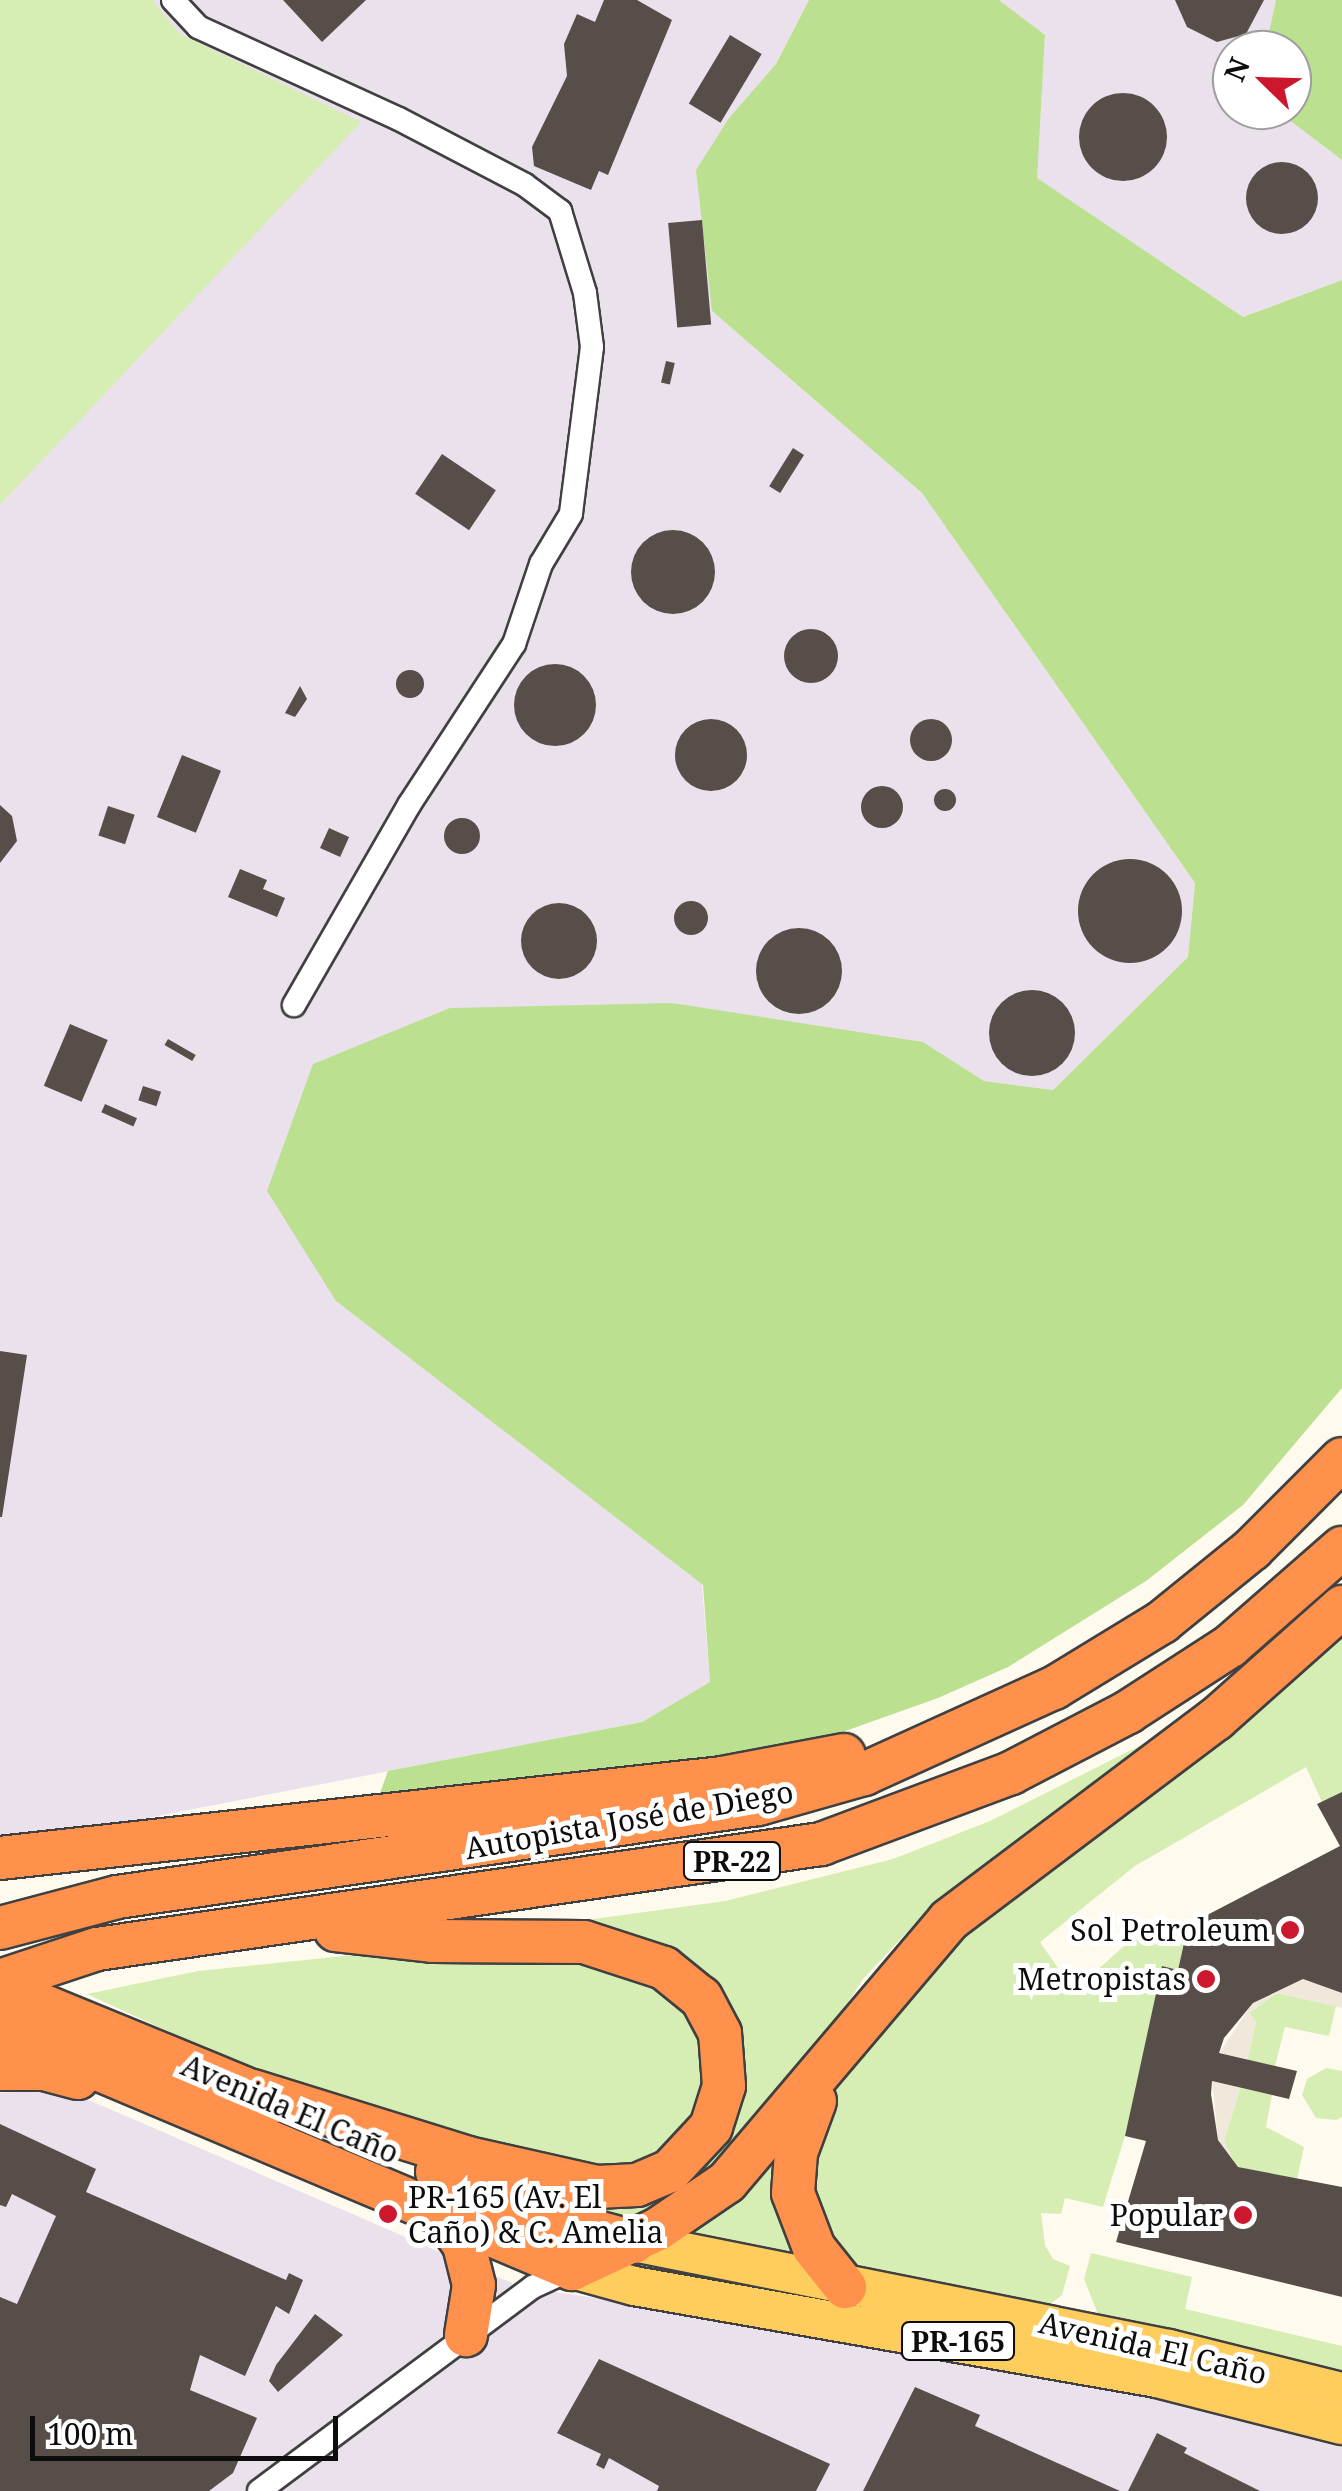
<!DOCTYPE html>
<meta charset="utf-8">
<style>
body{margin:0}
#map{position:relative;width:1342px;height:2491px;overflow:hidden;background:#fffaee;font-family:"Noto Serif",serif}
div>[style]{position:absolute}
.industrial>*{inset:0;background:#ebe1ed}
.green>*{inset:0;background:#d6eeb3}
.forest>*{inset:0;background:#bae090}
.plaza>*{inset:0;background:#f0e9db}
.building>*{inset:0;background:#574d49;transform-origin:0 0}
.round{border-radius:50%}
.roads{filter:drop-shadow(2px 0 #404040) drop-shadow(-2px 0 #404040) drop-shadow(0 2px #404040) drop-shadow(0 -2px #404040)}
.street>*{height:22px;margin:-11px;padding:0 11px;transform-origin:11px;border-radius:11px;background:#fff}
.primary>*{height:38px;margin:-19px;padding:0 19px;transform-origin:19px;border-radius:19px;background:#ffcc5e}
.highway>*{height:42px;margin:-21px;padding:0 21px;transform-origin:21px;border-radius:21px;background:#ff914c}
.dots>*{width:28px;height:28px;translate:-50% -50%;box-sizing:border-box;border:5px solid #fff;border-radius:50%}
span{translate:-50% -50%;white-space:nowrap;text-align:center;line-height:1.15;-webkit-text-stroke:10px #fff;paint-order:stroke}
.shield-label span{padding:2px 8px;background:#fff;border:2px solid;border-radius:8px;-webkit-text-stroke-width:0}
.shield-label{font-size:28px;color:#0d0d0d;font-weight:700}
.street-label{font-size:30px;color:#0d0d0d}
.poi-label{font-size:30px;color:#0d0d0d}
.right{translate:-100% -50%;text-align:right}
.left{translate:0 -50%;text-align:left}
.north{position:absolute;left:1212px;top:30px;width:100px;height:100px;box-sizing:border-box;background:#fff;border:2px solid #9e9e9e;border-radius:50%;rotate:293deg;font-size:28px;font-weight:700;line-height:40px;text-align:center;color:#0d0d0d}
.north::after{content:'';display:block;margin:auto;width:35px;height:45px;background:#cc172d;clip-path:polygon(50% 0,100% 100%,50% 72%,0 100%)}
.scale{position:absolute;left:30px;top:2416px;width:308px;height:45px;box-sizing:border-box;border:5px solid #0d0d0d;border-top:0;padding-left:12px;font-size:30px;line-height:35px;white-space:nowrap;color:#0d0d0d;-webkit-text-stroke:8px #fff;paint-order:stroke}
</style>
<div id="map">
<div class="industrial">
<i style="clip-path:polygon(0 0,809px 0,776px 64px,729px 118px,712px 311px,922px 493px,1195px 883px,1188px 957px,1053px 1090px,984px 1081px,923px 1042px,336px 1301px,702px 1584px,710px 1682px,642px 1722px,8px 1845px,0 1845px)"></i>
<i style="clip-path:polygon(999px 0,1276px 0,1265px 50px,1232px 50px,1232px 110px,1276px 110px,1342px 160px,1342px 280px,1243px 317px,1036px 178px,1045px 36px)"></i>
<i style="clip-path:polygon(61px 2088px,521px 2287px,885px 2340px,1151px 2395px,1342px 2448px,1342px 2491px,0 2491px,0 2093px)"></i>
</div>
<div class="green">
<i style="clip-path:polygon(0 0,152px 0,180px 34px,361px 122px,0 505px)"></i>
<i style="clip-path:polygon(1342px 1635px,1342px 1792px,1322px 1802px,1306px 1767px,1135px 1866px,1040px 1942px,1074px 1991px,1154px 1919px,1163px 1935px,1175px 1927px,1186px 1931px,1178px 1970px,1162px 1967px,1125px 2136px,1103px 2207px,1065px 2198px,1061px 2214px,1041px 2213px,1045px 2245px,1053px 2259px,1070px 2266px,1062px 2295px,1049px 2305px,888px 2278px,865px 2272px,834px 2250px,808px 2216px,824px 2095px,963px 1927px)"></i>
<i style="clip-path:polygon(1177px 1727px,940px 1897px,863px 1979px,820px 2047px,740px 2148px,641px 2220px,598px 2218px,505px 2177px,563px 2193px,704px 2152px,715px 2003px,557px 1924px,725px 1901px,893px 1859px,990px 1821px)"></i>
<i style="clip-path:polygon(421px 1948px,568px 1949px,662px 1978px,709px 2046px,701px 2108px,669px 2153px,602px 2179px,250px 2069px,87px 1994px,198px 1971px)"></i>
<i style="clip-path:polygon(1277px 1993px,1336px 2006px,1329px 2036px,1285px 2027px,1275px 2066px,1247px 2060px,1256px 2022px,1249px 2013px)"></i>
<i style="clip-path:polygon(1326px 2068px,1342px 2071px,1342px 2117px,1336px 2120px,1316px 2118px,1302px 2095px,1307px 2079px)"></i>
<i style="clip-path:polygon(1240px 2088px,1272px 2095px,1266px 2127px,1304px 2147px,1297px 2179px,1238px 2167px,1233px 2160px,1224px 2141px)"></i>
<i style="clip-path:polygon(774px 2158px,816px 2270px,671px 2237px)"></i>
<i style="clip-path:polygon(1091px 2253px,1192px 2277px,1185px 2309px,1342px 2346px,1342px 2370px,1098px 2314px,1084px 2279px)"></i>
</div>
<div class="forest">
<i style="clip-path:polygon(809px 0,999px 0,1045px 35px,1037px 178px,1243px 317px,1342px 280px,1342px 1388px,1243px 1505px,1146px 1581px,1008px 1667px,938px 1698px,775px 1756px,380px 1793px,388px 1771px,642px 1722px,710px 1682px,703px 1585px,336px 1301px,267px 1191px,313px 1064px,450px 1008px,672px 1003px,923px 1042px,984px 1081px,1053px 1090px,1188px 957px,1195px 883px,922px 493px,712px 311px,696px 170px,729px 118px,776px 64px)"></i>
<i style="clip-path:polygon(1276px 0,1342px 0,1342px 160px,1276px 110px,1292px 110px,1292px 50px,1265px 50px)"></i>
</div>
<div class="plaza">
<i style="clip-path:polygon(1303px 1979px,1342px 1993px,1342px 2008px,1277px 1993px,1249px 2013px,1256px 2022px,1247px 2059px,1219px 2053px,1253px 2003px)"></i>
<i style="clip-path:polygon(1212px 2081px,1240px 2088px,1224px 2141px,1233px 2160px,1218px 2140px)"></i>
</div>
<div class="building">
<i style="clip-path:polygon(283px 0,366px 0,322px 42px)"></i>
<i style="clip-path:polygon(604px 0,637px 0,672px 20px,608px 175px,599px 171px,591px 190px,534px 166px,532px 147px,567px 76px,564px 44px,577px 14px,595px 22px)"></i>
<i style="clip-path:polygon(1175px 0,1264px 0,1246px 34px,1217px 42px,1187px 27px)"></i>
<i style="left:730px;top:35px;width:37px;height:80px;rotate:31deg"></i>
<i class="round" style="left:1079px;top:93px;width:88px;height:88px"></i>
<i class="round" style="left:1246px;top:162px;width:72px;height:72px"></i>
<i style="left:702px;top:220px;width:105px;height:34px;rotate:85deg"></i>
<i style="left:666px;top:361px;width:9px;height:22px;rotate:13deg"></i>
<i style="left:793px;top:448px;width:13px;height:45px;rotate:32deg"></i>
<i style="left:442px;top:454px;width:65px;height:48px;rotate:34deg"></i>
<i class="round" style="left:631px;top:530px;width:84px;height:84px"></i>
<i class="round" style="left:784px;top:629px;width:54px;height:54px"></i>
<i class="round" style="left:514px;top:664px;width:82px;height:82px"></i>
<i class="round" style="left:396px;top:670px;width:28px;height:28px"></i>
<i style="clip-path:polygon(300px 686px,307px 699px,295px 717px,285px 713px)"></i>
<i class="round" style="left:910px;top:719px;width:42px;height:42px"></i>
<i class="round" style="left:675px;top:719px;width:72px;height:72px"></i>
<i style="left:182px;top:755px;width:42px;height:67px;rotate:22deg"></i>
<i class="round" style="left:861px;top:786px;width:42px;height:42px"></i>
<i class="round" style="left:934px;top:789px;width:22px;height:22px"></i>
<i style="clip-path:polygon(0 805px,12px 816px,17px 841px,0 863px)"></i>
<i style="left:108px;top:806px;width:28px;height:31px;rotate:18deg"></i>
<i class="round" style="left:444px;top:818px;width:36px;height:36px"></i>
<i style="left:329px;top:828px;width:22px;height:22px;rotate:24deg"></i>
<i class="round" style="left:1078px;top:859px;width:104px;height:104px"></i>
<i style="clip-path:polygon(240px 869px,267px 880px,263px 889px,285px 898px,277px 917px,228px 897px)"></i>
<i class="round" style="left:674px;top:901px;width:34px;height:34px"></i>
<i class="round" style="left:521px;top:903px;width:76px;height:76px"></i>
<i class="round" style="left:756px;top:928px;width:86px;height:86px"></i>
<i class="round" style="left:989px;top:990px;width:86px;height:86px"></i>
<i style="left:70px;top:1024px;width:41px;height:67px;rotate:23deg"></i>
<i style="left:168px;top:1039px;width:32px;height:7px;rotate:30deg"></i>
<i style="left:143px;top:1086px;width:19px;height:15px;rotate:18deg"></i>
<i style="left:105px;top:1104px;width:35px;height:9px;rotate:24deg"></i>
<i style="clip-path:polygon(0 1351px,27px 1355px,2px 1517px,0 1517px)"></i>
<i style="clip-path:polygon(1342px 1792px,1342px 1993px,1303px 1979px,1253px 2003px,1224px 2038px,1219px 2053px,1297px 2071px,1289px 2099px,1212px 2081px,1211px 2094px,1218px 2140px,1238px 2167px,1342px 2187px,1342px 2297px,1116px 2242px,1146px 2141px,1125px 2136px,1162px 1966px,1178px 1970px,1188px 1925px,1340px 1846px,1317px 1804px)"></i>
<i style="clip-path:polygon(0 2124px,96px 2169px,86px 2192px,286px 2280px,289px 2273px,303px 2280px,289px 2314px,276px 2306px,245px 2376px,200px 2355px,190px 2390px,257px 2418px,233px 2473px,209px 2491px,0 2491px,0 2297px,17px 2304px,56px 2216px,12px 2194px,6px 2207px,0 2205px)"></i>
<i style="clip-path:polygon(315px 2314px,343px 2335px,278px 2392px,269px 2381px,276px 2365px)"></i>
<i style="clip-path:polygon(599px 2359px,830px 2464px,816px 2491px,657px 2491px,659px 2486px,609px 2458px,604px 2469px,596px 2465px,601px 2454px,557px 2433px)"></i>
<i style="clip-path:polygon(915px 2387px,980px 2415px,975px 2426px,1120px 2491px,863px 2491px)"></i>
<i style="clip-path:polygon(1157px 2433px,1187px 2448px,1184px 2453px,1260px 2491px,1128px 2491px)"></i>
</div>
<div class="roads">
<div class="street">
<i style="left:173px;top:0;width:37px;rotate:47deg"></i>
<i style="left:198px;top:27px;width:221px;rotate:24.6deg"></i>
<i style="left:399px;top:119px;width:142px;rotate:27.6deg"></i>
<i style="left:525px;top:185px;width:44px;rotate:36.6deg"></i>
<i style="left:560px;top:211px;width:86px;rotate:73deg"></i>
<i style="left:585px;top:293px;width:54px;rotate:82.6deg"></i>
<i style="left:592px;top:347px;width:168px;rotate:97.2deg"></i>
<i style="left:571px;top:514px;width:58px;rotate:121deg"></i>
<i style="left:541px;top:564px;width:84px;rotate:108.6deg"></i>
<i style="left:514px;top:644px;width:192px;rotate:123.1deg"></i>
<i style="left:409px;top:805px;width:231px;rotate:119.9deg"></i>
<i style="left:259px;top:2491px;width:342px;rotate:-36.7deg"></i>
<i style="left:533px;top:2287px;width:43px;rotate:-24.8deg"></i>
</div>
<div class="primary">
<i style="left:634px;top:2242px;width:546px;rotate:11.31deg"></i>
<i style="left:1169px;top:2349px;width:178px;rotate:14deg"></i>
<i style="left:572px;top:2269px;width:64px;rotate:15.3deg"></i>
<i style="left:634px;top:2286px;width:531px;rotate:9.98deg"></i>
<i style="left:1157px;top:2378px;width:191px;rotate:14.3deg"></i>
</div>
<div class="highway">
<i style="left:0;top:1858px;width:726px;rotate:-6.32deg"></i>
<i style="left:722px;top:1778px;width:124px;rotate:-10.7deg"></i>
<i style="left:0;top:1928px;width:121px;rotate:-14.8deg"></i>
<i style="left:117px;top:1897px;width:648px;rotate:-8.26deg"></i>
<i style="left:758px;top:1804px;width:110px;rotate:-15.8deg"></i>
<i style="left:864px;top:1774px;width:209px;rotate:-24.4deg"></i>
<i style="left:1054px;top:1688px;width:127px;rotate:-31.4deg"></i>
<i style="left:1162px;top:1622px;width:116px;rotate:-39deg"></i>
<i style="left:1252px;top:1549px;width:127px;rotate:-45deg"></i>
<i style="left:0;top:1981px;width:102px;rotate:-18.3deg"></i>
<i style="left:97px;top:1949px;width:732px;rotate:-8.25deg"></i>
<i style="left:821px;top:1844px;width:203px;rotate:-20.5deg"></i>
<i style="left:1011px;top:1773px;width:132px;rotate:-27.5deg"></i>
<i style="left:1128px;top:1712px;width:121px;rotate:-32.9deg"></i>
<i style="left:1230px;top:1646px;width:149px;rotate:-41.2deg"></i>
<i style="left:0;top:1988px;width:298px;rotate:22.3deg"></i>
<i style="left:0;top:2028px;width:621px;rotate:22.85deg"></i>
<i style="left:572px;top:2269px;width:95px;rotate:-24.9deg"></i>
<i style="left:658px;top:2229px;width:83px;rotate:-34.3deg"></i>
<i style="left:727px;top:2182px;width:343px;rotate:-49.7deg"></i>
<i style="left:949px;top:1920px;width:334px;rotate:-37deg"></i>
<i style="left:1216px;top:1719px;width:169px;rotate:-41.6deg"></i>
<i style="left:0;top:2069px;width:44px"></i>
<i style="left:44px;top:2069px;width:35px;rotate:15deg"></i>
<i style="left:253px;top:2091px;width:225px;rotate:17.3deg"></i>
<i style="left:468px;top:2158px;width:132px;rotate:12.7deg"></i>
<i style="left:597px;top:2187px;width:40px;rotate:-2.9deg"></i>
<i style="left:637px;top:2185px;width:36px;rotate:-23deg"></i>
<i style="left:670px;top:2171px;width:60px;rotate:-47deg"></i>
<i style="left:711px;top:2127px;width:43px;rotate:-72.4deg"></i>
<i style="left:724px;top:2086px;width:53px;rotate:-94.3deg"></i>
<i style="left:720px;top:2033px;width:40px;rotate:-118deg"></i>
<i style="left:701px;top:1998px;width:48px;rotate:-141deg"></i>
<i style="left:664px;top:1968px;width:84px;rotate:-162deg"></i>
<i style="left:584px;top:1942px;width:152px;rotate:-179.6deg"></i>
<i style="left:432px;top:1941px;width:97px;rotate:-173.5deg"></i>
<i style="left:815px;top:2101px;width:55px;rotate:110.1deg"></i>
<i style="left:796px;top:2153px;width:40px;rotate:94.3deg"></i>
<i style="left:793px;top:2193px;width:59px;rotate:69.1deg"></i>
<i style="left:814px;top:2248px;width:50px;rotate:51.5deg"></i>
<i style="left:437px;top:2172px;width:117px;rotate:23.1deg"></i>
<i style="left:545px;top:2218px;width:92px;rotate:15.1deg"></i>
<i style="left:444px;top:2217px;width:34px;rotate:54deg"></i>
<i style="left:464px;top:2245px;width:41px;rotate:76deg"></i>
<i style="left:474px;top:2285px;width:51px;rotate:99.1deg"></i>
</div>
</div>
<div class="dots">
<i style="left:1290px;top:1930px;background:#cc172d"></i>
<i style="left:1206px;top:1979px;background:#cc172d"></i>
<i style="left:388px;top:2214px;background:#cc172d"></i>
<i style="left:1243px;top:2215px;background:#cc172d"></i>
</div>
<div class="shield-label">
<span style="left:732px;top:1861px">PR-22</span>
<span style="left:958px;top:2341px">PR-165</span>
</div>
<div class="street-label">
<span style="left:629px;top:1820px;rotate:-10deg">Autopista José de Diego</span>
<span style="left:290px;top:2109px;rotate:23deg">Avenida El Caño</span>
<span style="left:1153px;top:2348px;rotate:13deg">Avenida El Caño</span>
</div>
<div class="poi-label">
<span class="right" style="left:1270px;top:1930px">Sol Petroleum</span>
<span class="right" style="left:1186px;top:1979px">Metropistas</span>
<span class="left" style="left:408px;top:2214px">PR-165 (Av. El<br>Caño) &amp; C. Amelia</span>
<span class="right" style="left:1223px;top:2215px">Popular</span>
</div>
<div class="north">N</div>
<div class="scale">100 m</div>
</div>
